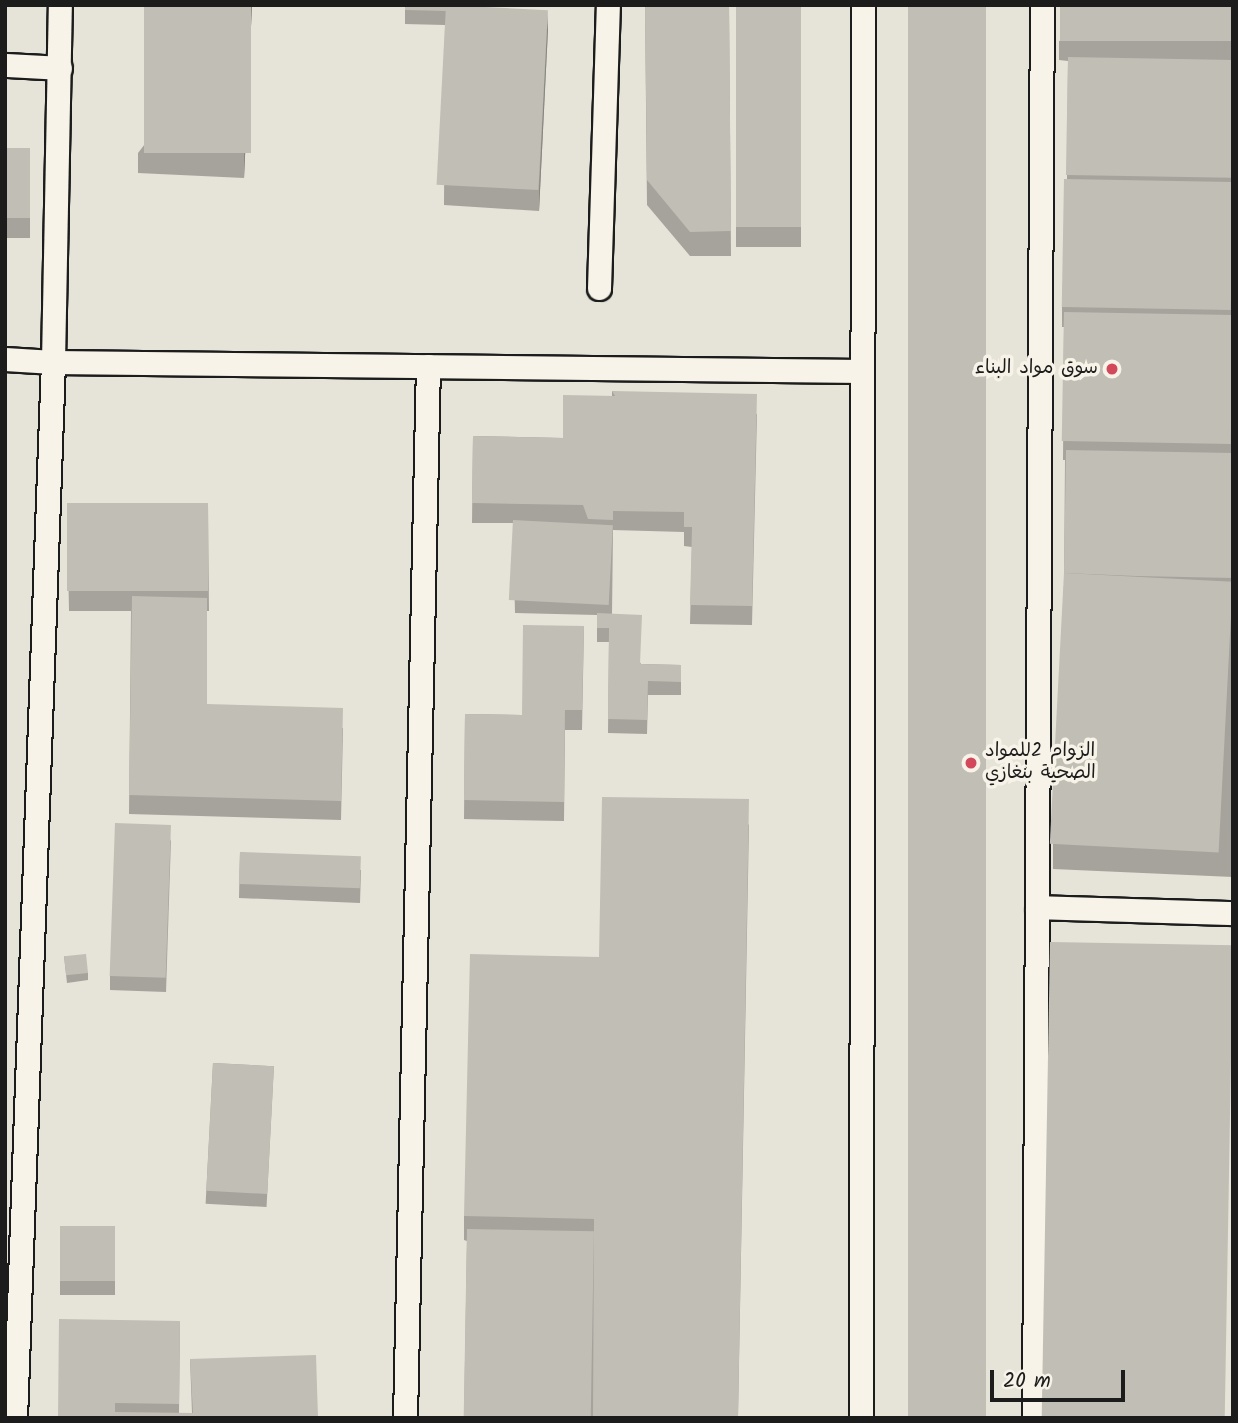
<!DOCTYPE html>
<meta charset="utf-8">
<style>
body{margin:0}
#map{position:relative;width:1238px;height:1423px;overflow:hidden;background:#f7f3e8;font-family:Kalam,"Playpen Sans Arabic",sans-serif}
div>[style]{position:absolute}
.built>*{inset:0;background:#e6e3d9;transform-origin:0 0}
.roads{filter:drop-shadow(2px 0 #1c1c1c) drop-shadow(-2px 0 #1c1c1c) drop-shadow(0 2px #1c1c1c) drop-shadow(0 -2px #1c1c1c)}
.lane>*{height:23px;margin:-11.5px;padding:0 11.5px;transform-origin:11.5px;border-radius:11.5px;background:#f7f3e8}
.wall>*{inset:0;background:#a5a39c;transform-origin:0 0}
.shaded-wall>*{inset:0;background:#86857f}
.building>*{inset:0;background:#c0beb5;transform-origin:0 0}
.dots>*{width:19px;height:19px;translate:-50% -50%;box-sizing:border-box;border:4px solid #f7f3e8;border-radius:50%}
span{translate:-50% -50%;white-space:nowrap;text-align:center;line-height:1.15;-webkit-text-stroke:7px #f7f3e8;paint-order:stroke}
.poi-label{font-size:19px;color:#1c1c1c}
.right{translate:-100% -50%;text-align:right}
.left{translate:0 -50%;text-align:left}
.frame{position:absolute;inset:0;border:7px solid #1c1c1c;pointer-events:none}
.scale{position:absolute;left:990px;top:1370px;width:135px;height:32px;box-sizing:border-box;border:4px solid #1c1c1c;border-top:0;padding-left:9px;font-size:21px;line-height:24px;white-space:nowrap;color:#1c1c1c;-webkit-text-stroke:5px #f7f3e8;paint-order:stroke}
</style>
<div id="map">
<div class="built">
<i style="left:5px;top:5px;width:1228px;height:1413px"></i>
</div>
<div class="roads">
<div class="lane">
<i style="left:5px;top:65px;width:55px;rotate:3.1deg"></i>
<i style="left:599px;top:288px;width:283px;rotate:-88.2deg"></i>
<i style="left:5px;top:359px;width:48px;rotate:3.6deg"></i>
<i style="left:53px;top:362px;width:809px;rotate:0.64deg"></i>
<i style="left:1037px;top:907px;width:196px;rotate:1.8deg"></i>
<i style="left:15px;top:1418px;width:1057px;rotate:-87.94deg"></i>
<i style="left:53px;top:362px;width:357px;rotate:-88.9deg"></i>
<i style="left:405px;top:1418px;width:1052px;rotate:-88.75deg"></i>
<i style="left:861px;top:1418px;width:1413px;rotate:-89.92deg"></i>
<i style="left:1034px;top:1418px;width:1413px;rotate:-89.68deg"></i>
</div>
</div>
<div class="wall">
<i style="clip-path:polygon(252px 5px,244px 178px,138px 173px,138px 153px)"></i>
<i style="clip-path:polygon(405px 5px,446px 5px,548px 29px,539px 211px,444px 205px,445px 25px,405px 24px)"></i>
<i style="clip-path:polygon(645px 5px,729px 5px,731px 256px,690px 256px,647px 205px)"></i>
<i style="left:736px;top:5px;width:65px;height:242px"></i>
<i style="clip-path:polygon(1233px 5px,1233px 877px,1053px 869px,1053px 844px,1064px 585px,1065px 460px,1063px 460px,1064px 327px,1062px 327px,1062px 307px,1067px 179px,1068px 61px,1059px 60px,1059px 41px)"></i>
<i style="left:5px;top:148px;width:25px;height:90px"></i>
<i style="clip-path:polygon(612px 391px,757px 414px,752px 625px,690px 624px,692px 547px,684px 546px,684px 532px,613px 530px,612px 614px,641px 664px,681px 665px,681px 695px,648px 695px,647px 734px,608px 733px,609px 642px,597px 642px,597px 615px,515px 613px,513px 523px,472px 523px,473px 436px,563px 438px,612px 396px)"></i>
<i style="clip-path:polygon(67px 503px,208px 503px,209px 611px,207px 611px,207px 713px,343px 728px,341px 820px,129px 814px,131px 611px,69px 611px)"></i>
<i style="clip-path:polygon(584px 626px,582px 730px,565px 730px,564px 821px,464px 819px,465px 714px,522px 715px)"></i>
<i style="clip-path:polygon(749px 824px,738px 1418px,464px 1418px,467px 1241px,464px 1240px,464px 1216px,599px 957px)"></i>
<i style="clip-path:polygon(171px 839px,166px 992px,110px 990px,110px 976px)"></i>
<i style="clip-path:polygon(240px 852px,361px 870px,360px 903px,239px 898px)"></i>
<i style="clip-path:polygon(64px 956px,88px 973px,88px 980px,67px 983px)"></i>
<i style="left:213px;top:1063px;width:61px;height:141px;rotate:3deg"></i>
<i style="left:60px;top:1226px;width:55px;height:69px"></i>
<i style="clip-path:polygon(180px 1321px,179px 1413px,192px 1413px,190px 1359px,318px 1418px,58px 1418px)"></i>
</div>
<div class="shaded-wall">
<i style="clip-path:polygon(251px 5px,252px 5px,244px 178px,244px 158px)"></i>
<i style="clip-path:polygon(548px 10px,548px 29px,539px 211px,539px 191px)"></i>
</div>
<div class="building">
<i style="left:144px;top:5px;width:107px;height:148px"></i>
<i style="clip-path:polygon(405px 5px,446px 5px,446px 11px,405px 10px)"></i>
<i style="left:446px;top:5px;width:102px;height:180px;rotate:3deg"></i>
<i style="clip-path:polygon(645px 5px,729px 5px,731px 231px,690px 232px,647px 180px)"></i>
<i style="left:736px;top:5px;width:65px;height:222px"></i>
<i style="left:908px;top:5px;width:78px;height:1413px"></i>
<i style="left:1060px;top:5px;width:173px;height:36px"></i>
<i style="left:1068px;top:57px;width:165px;height:118px;rotate:1deg"></i>
<i style="left:5px;top:148px;width:25px;height:70px"></i>
<i style="left:1064px;top:179px;width:169px;height:128px;rotate:1deg"></i>
<i style="left:1064px;top:312px;width:169px;height:129px;rotate:1deg"></i>
<i style="clip-path:polygon(612px 391px,757px 394px,752px 606px,690px 605px,692px 527px,684px 527px,684px 512px,613px 511px,613px 520px,588px 519px,583px 505px,472px 503px,473px 436px,563px 438px,563px 395px,615px 396px)"></i>
<i style="clip-path:polygon(1066px 450px,1233px 453px,1233px 578px,1136px 576px,1064px 573px,1064px 575px)"></i>
<i style="left:67px;top:503px;width:141px;height:88px"></i>
<i style="left:513px;top:520px;width:100px;height:80px;rotate:3deg"></i>
<i style="left:1064px;top:573px;width:169px;height:271px;rotate:3deg"></i>
<i style="clip-path:polygon(132px 596px,207px 598px,207px 714px,207px 704px,343px 708px,341px 801px,129px 795px)"></i>
<i style="clip-path:polygon(597px 613px,642px 615px,640px 664px,681px 665px,681px 682px,648px 681px,647px 720px,608px 719px,609px 628px,597px 628px)"></i>
<i style="clip-path:polygon(523px 625px,584px 626px,582px 710px,565px 710px,564px 802px,464px 800px,465px 714px,522px 715px)"></i>
<i style="clip-path:polygon(602px 797px,749px 799px,738px 1417px,737px 1418px,650px 1418px,593px 1416px,594px 1219px,464px 1216px,470px 954px,599px 957px)"></i>
<i style="left:115px;top:823px;width:56px;height:153px;rotate:2deg"></i>
<i style="left:240px;top:852px;width:121px;height:32px;rotate:2deg"></i>
<i style="left:1050px;top:942px;width:183px;height:476px;rotate:1deg"></i>
<i style="left:86px;top:954px;width:19px;height:22px;rotate:84deg"></i>
<i style="left:213px;top:1063px;width:61px;height:128px;rotate:3deg"></i>
<i style="left:60px;top:1226px;width:55px;height:55px"></i>
<i style="left:467px;top:1229px;width:127px;height:189px;rotate:1deg"></i>
<i style="clip-path:polygon(59px 1319px,180px 1321px,179px 1404px,115px 1403px,115px 1412px,193px 1413px,190px 1359px,316px 1355px,318px 1418px,58px 1418px)"></i>
</div>
<div class="dots">
<i style="left:1112px;top:369px;background:#d1495b"></i>
<i style="left:971px;top:763px;background:#d1495b"></i>
</div>
<div class="poi-label">
<span class="right" style="left:1098px;top:369px">سوق مواد البناء</span>
<span class="left" style="left:985px;top:763px">الزوام 2للمواد<br>الصحية بنغازي</span>
</div>
<div class="frame"></div>
<div class="scale">20 m</div>
</div>
